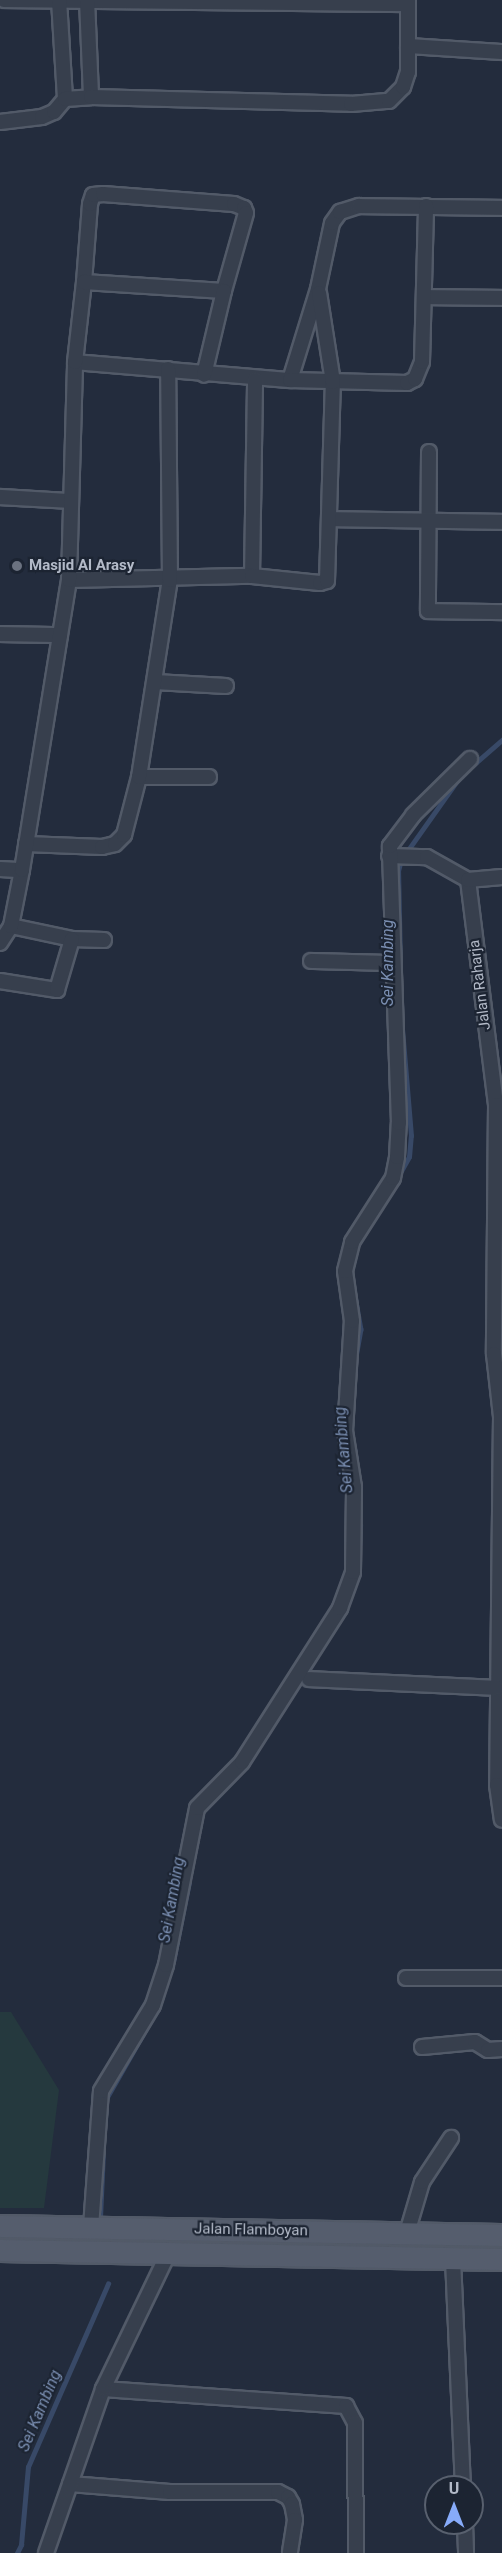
<!DOCTYPE html>
<style>
body{margin:0}
#map{position:relative;width:502px;height:2553px;overflow:hidden;background:#232c3d;font-family:Roboto,sans-serif}
div>[style]{position:absolute}
.green>*{inset:0;background:#25393e}
.stream>*{height:4.5px;margin:-2.25px;padding:0 2.25px;transform-origin:2.25px;border-radius:2.25px;background:#384967}
.roads{filter:drop-shadow(2px 0 #525a68) drop-shadow(-2px 0 #525a68) drop-shadow(0 2px #525a68) drop-shadow(0 -2px #525a68)}
.street>*{height:14px;margin:-7px;padding:0 7px;transform-origin:7px;border-radius:7px;background:#373f4d}
.primary>*{height:21px;margin:-10.5px;padding:0 10.5px;transform-origin:10.5px;border-radius:10.5px;background:#555d6d}
.dots>*{width:16px;height:16px;translate:-50% -50%;box-sizing:border-box;border:3px solid #1c2432;border-radius:50%}
span{translate:-50% -50%;white-space:nowrap;text-align:center;line-height:1.15;-webkit-text-stroke:4.5px #1c2432;paint-order:stroke}
.poi-label{font-size:15px;color:#b3bac8;font-weight:700}
.left{translate:0 -50%;text-align:left}
.street-label{font-size:15px;color:#b3bac8}
.water-label{font-size:16px;color:#7a8eb1;font-style:italic}
.north{position:absolute;left:424px;top:2475px;width:60px;height:60px;box-sizing:border-box;background:#1c2432;border:2px solid #58606e;border-radius:50%;rotate:0deg;font-size:16px;font-weight:700;line-height:24px;text-align:center;color:#b3bac8}
.north::after{content:'';display:block;margin:auto;width:21px;height:27px;background:#87abf9;clip-path:polygon(50% 0,100% 100%,50% 72%,0 100%)}
</style>
<div id="map">
<div class="green">
<i style="clip-path:polygon(0 2012px,11px 2012px,59px 2090px,44px 2208px,0 2208px)"></i>
</div>
<div class="stream">
<i style="left:472px;top:766px;width:40px;rotate:-41deg"></i>
<i style="left:400px;top:963px;width:92px;rotate:-91.2deg"></i>
<i style="left:398px;top:871px;width:11px;rotate:-75deg"></i>
<i style="left:401px;top:860px;width:100px;rotate:-54.7deg"></i>
<i style="left:400px;top:1173px;width:18px;rotate:-61deg"></i>
<i style="left:409px;top:1157px;width:21px;rotate:-85deg"></i>
<i style="left:411px;top:1136px;width:108px;rotate:-94.8deg"></i>
<i style="left:354px;top:1290px;width:40px;rotate:80deg"></i>
<i style="left:361px;top:1329px;width:27px;rotate:100deg"></i>
<i style="left:355px;top:1450px;width:33px;rotate:83deg"></i>
<i style="left:359px;top:1546px;width:21px;rotate:-87deg"></i>
<i style="left:173px;top:1962px;width:82px;rotate:-78.7deg"></i>
<i style="left:106px;top:2099px;width:91px;rotate:-60.3deg"></i>
<i style="left:100px;top:2218px;width:66px;rotate:-87.4deg"></i>
<i style="left:17px;top:2553px;width:9px;rotate:-63deg"></i>
<i style="left:21px;top:2545px;width:78px;rotate:-84.9deg"></i>
<i style="left:28px;top:2467px;width:200px;rotate:-66.4deg"></i>
</div>
<div class="roads">
<div class="street">
<i style="left:4px;top:0;width:404px;rotate:0.6deg"></i>
<i style="left:59px;top:0;width:99px;rotate:86.5deg"></i>
<i style="left:87px;top:0;width:97px;rotate:87.6deg"></i>
<i style="left:408px;top:46px;width:94px;rotate:3.7deg"></i>
<i style="left:0;top:122px;width:42px;rotate:-6.8deg"></i>
<i style="left:42px;top:117px;width:13px;rotate:-23deg"></i>
<i style="left:54px;top:112px;width:17px;rotate:-50deg"></i>
<i style="left:65px;top:99px;width:26px;rotate:-4deg"></i>
<i style="left:91px;top:97px;width:260px;rotate:1.5deg"></i>
<i style="left:351px;top:104px;width:38px;rotate:-5deg"></i>
<i style="left:389px;top:101px;width:20px;rotate:-45deg"></i>
<i style="left:403px;top:87px;width:16px;rotate:-72deg"></i>
<i style="left:408px;top:72px;width:72px;rotate:-90deg"></i>
<i style="left:84px;top:282px;width:78px;rotate:-85.6deg"></i>
<i style="left:90px;top:204px;width:9px;rotate:-72deg"></i>
<i style="left:93px;top:195px;width:10px;rotate:-6deg"></i>
<i style="left:103px;top:194px;width:131px;rotate:4.4deg"></i>
<i style="left:234px;top:204px;width:11px;rotate:22deg"></i>
<i style="left:244px;top:208px;width:5px;rotate:68deg"></i>
<i style="left:246px;top:213px;width:81px;rotate:105.8deg"></i>
<i style="left:425px;top:297px;width:77px;rotate:0.7deg"></i>
<i style="left:75px;top:362px;width:216px;rotate:4.8deg"></i>
<i style="left:290px;top:380px;width:95px;rotate:-72.9deg"></i>
<i style="left:318px;top:289px;width:67px;rotate:-78deg"></i>
<i style="left:332px;top:223px;width:14px;rotate:-54deg"></i>
<i style="left:340px;top:212px;width:20px;rotate:-18deg"></i>
<i style="left:359px;top:206px;width:143px;rotate:0.8deg"></i>
<i style="left:290px;top:380px;width:117px;rotate:1.5deg"></i>
<i style="left:407px;top:383px;width:9px;rotate:-27deg"></i>
<i style="left:415px;top:379px;width:18px;rotate:-68deg"></i>
<i style="left:422px;top:362px;width:156px;rotate:-88.5deg"></i>
<i style="left:429px;top:452px;width:159px;rotate:90.4deg"></i>
<i style="left:428px;top:611px;width:74px;rotate:0.8deg"></i>
<i style="left:0;top:497px;width:69px;rotate:3.3deg"></i>
<i style="left:331px;top:519px;width:171px;rotate:1deg"></i>
<i style="left:252px;top:576px;width:197px;rotate:-89.1deg"></i>
<i style="left:69px;top:580px;width:183px;rotate:-1.3deg"></i>
<i style="left:252px;top:576px;width:68px;rotate:5.9deg"></i>
<i style="left:320px;top:583px;width:7px;rotate:-16deg"></i>
<i style="left:327px;top:581px;width:199px;rotate:-88.3deg"></i>
<i style="left:333px;top:382px;width:90px;rotate:-98.9deg"></i>
<i style="left:0;top:634px;width:60px;rotate:1deg"></i>
<i style="left:155px;top:682px;width:71px;rotate:3.2deg"></i>
<i style="left:139px;top:777px;width:70px"></i>
<i style="left:26px;top:844px;width:76px;rotate:2.3deg"></i>
<i style="left:102px;top:847px;width:13px;rotate:-13deg"></i>
<i style="left:115px;top:844px;width:13px;rotate:-45deg"></i>
<i style="left:124px;top:835px;width:60px;rotate:-75.5deg"></i>
<i style="left:139px;top:777px;width:199px;rotate:-81.1deg"></i>
<i style="left:170px;top:580px;width:211px;rotate:-90.5deg"></i>
<i style="left:389px;top:856px;width:38px;rotate:2deg"></i>
<i style="left:427px;top:857px;width:47px;rotate:29.3deg"></i>
<i style="left:0;top:869px;width:22px;rotate:3deg"></i>
<i style="left:468px;top:880px;width:227px;rotate:82.9deg"></i>
<i style="left:496px;top:1105px;width:249px;rotate:90.5deg"></i>
<i style="left:494px;top:1354px;width:62px;rotate:83.6deg"></i>
<i style="left:501px;top:1416px;width:369px;rotate:90.6deg"></i>
<i style="left:497px;top:1785px;width:35px;rotate:82deg"></i>
<i style="left:468px;top:880px;width:34px;rotate:-5deg"></i>
<i style="left:11px;top:926px;width:62px;rotate:12deg"></i>
<i style="left:72px;top:939px;width:32px;rotate:2deg"></i>
<i style="left:0;top:943px;width:20px;rotate:-57deg"></i>
<i style="left:11px;top:926px;width:57px;rotate:-78.9deg"></i>
<i style="left:22px;top:870px;width:294px;rotate:-80.8deg"></i>
<i style="left:69px;top:580px;width:218px;rotate:-88.4deg"></i>
<i style="left:75px;top:362px;width:81px;rotate:-83.6deg"></i>
<i style="left:84px;top:282px;width:140px;rotate:3.7deg"></i>
<i style="left:224px;top:291px;width:86px;rotate:103.4deg"></i>
<i style="left:311px;top:961px;width:81px;rotate:1.4deg"></i>
<i style="left:0;top:981px;width:58px;rotate:9deg"></i>
<i style="left:57px;top:990px;width:53px;rotate:-73.6deg"></i>
<i style="left:309px;top:1679px;width:188px;rotate:2.7deg"></i>
<i style="left:406px;top:1978px;width:96px"></i>
<i style="left:422px;top:2047px;width:53px;rotate:-5.4deg"></i>
<i style="left:475px;top:2042px;width:15px;rotate:32deg"></i>
<i style="left:488px;top:2050px;width:14px;rotate:-4deg"></i>
<i style="left:91px;top:2227px;width:136px;rotate:-85.8deg"></i>
<i style="left:101px;top:2091px;width:100px;rotate:-58.8deg"></i>
<i style="left:153px;top:2005px;width:42px;rotate:-72deg"></i>
<i style="left:166px;top:1965px;width:160px;rotate:-78.8deg"></i>
<i style="left:197px;top:1808px;width:64px;rotate:-45.6deg"></i>
<i style="left:242px;top:1762px;width:183px;rotate:-57.5deg"></i>
<i style="left:340px;top:1608px;width:38px;rotate:-70deg"></i>
<i style="left:353px;top:1572px;width:85px;rotate:-89.3deg"></i>
<i style="left:354px;top:1487px;width:57px;rotate:-99.1deg"></i>
<i style="left:345px;top:1431px;width:110px;rotate:-86.4deg"></i>
<i style="left:352px;top:1321px;width:50px;rotate:-98deg"></i>
<i style="left:345px;top:1271px;width:30px;rotate:-76deg"></i>
<i style="left:352px;top:1242px;width:76px;rotate:-57.4deg"></i>
<i style="left:393px;top:1178px;width:21px;rotate:-79deg"></i>
<i style="left:397px;top:1157px;width:34px;rotate:-87deg"></i>
<i style="left:399px;top:1123px;width:277px;rotate:-91.9deg"></i>
<i style="left:390px;top:846px;width:39px;rotate:-53deg"></i>
<i style="left:413px;top:815px;width:80px;rotate:-44.5deg"></i>
<i style="left:407px;top:2233px;width:53px;rotate:-73.6deg"></i>
<i style="left:422px;top:2182px;width:53px;rotate:-56.6deg"></i>
<i style="left:453px;top:2259px;width:228px;rotate:87.5deg"></i>
<i style="left:103px;top:2389px;width:244px;rotate:4deg"></i>
<i style="left:346px;top:2406px;width:19px;rotate:62deg"></i>
<i style="left:355px;top:2423px;width:130px;rotate:89.6deg"></i>
<i style="left:70px;top:2484px;width:100px;rotate:4.6deg"></i>
<i style="left:170px;top:2492px;width:108px"></i>
<i style="left:278px;top:2492px;width:11px;rotate:27deg"></i>
<i style="left:288px;top:2497px;width:8px;rotate:60deg"></i>
<i style="left:292px;top:2504px;width:16px;rotate:79deg"></i>
<i style="left:295px;top:2520px;width:33px;rotate:99deg"></i>
<i style="left:465px;top:2523px;width:30px;rotate:88deg"></i>
<i style="left:46px;top:2553px;width:174px;rotate:-70.8deg"></i>
<i style="left:103px;top:2389px;width:150px;rotate:-64.3deg"></i>
</div>
<div class="primary">
<i style="left:0;top:2226px;width:502px;rotate:1.03deg"></i>
<i style="left:0;top:2250px;width:502px;rotate:1.03deg"></i>
</div>
</div>
<div class="dots">
<i style="left:17px;top:566px;background:#6b7280"></i>
</div>
<div class="poi-label">
<span class="left" style="left:29px;top:566px">Masjid Al Arasy</span>
</div>
<div class="street-label">
<span style="left:480px;top:985px;rotate:-97deg">Jalan Raharja</span>
<span style="left:251px;top:2230px;rotate:1deg">Jalan Flamboyan</span>
</div>
<div class="water-label">
<span style="left:388px;top:963px;rotate:-90deg">Sei Kambing</span>
<span style="left:344px;top:1450px;rotate:-95deg">Sei Kambing</span>
<span style="left:172px;top:1900px;rotate:-80deg">Sei Kambing</span>
<span style="left:40px;top:2411px;rotate:-67deg">Sei Kambing</span>
</div>
<div class="north">U</div>
</div>
